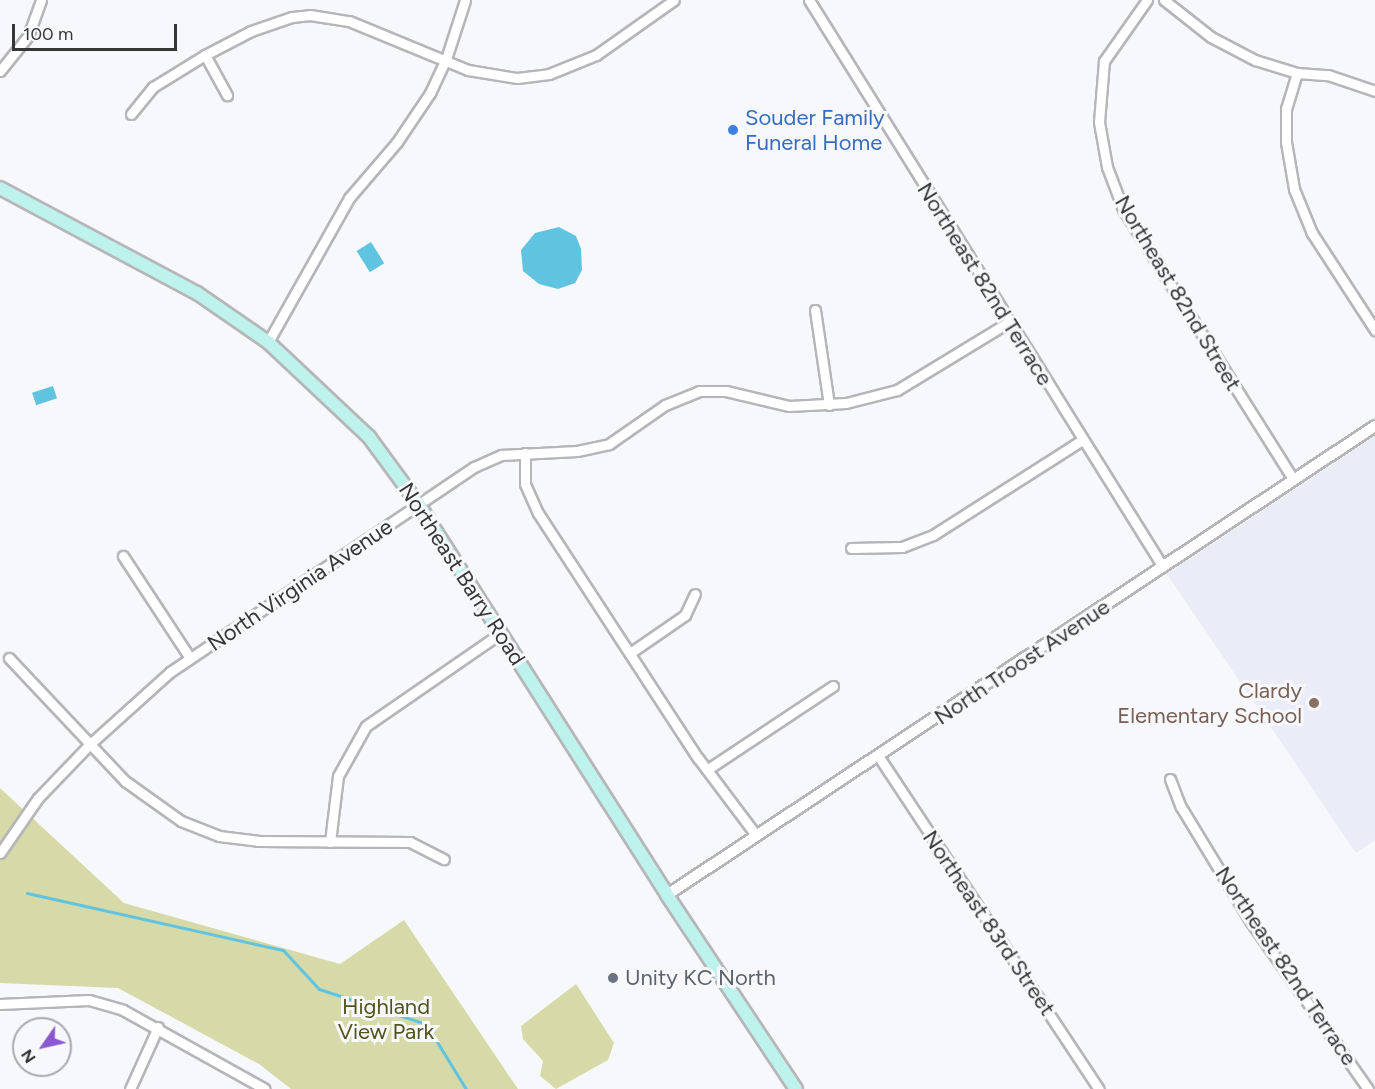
<!DOCTYPE html>
<style>
body{margin:0}
#map{position:relative;width:1375px;height:1089px;overflow:hidden;background:#f7f8fb;font-family:Figtree,sans-serif}
div>[style]{position:absolute}
.built>*{inset:0;background:#eaecf7}
.green>*{inset:0;background:#d6daa8}
.water>*{inset:0;background:#60c4e0;transform-origin:0 0}
.stream>*{height:3px;margin:-1.5px;padding:0 1.5px;transform-origin:1.5px;border-radius:1.5px;background:#60c4e0}
.roads{filter:drop-shadow(2px 0 #b6b6b9) drop-shadow(-2px 0 #b6b6b9) drop-shadow(0 2px #b6b6b9) drop-shadow(0 -2px #b6b6b9)}
.minor>*{height:9px;margin:-4.5px;padding:0 4.5px;transform-origin:4.5px;border-radius:4.5px;background:#fff}
.tertiary>*{height:10px;margin:-5px;padding:0 5px;transform-origin:5px;border-radius:5px;background:#fff}
.secondary>*{height:12px;margin:-6px;padding:0 6px;transform-origin:6px;border-radius:6px;background:#bef2ed}
.dots>*{width:16px;height:16px;translate:-50% -50%;box-sizing:border-box;border:3px solid #f7f8fb;border-radius:50%}
span{translate:-50% -50%;white-space:nowrap;text-align:center;line-height:1.15;-webkit-text-stroke:6px #f7f8fb;paint-order:stroke}
.shop-label{font-size:22px;color:#366cbe}
.left{translate:0 -50%;text-align:left}
.street-label{font-size:22px;color:#363637}
.education-label{font-size:22px;color:#785e54}
.right{translate:-100% -50%;text-align:right}
.worship-label{font-size:22px;color:#5b616d}
.park-label{font-size:22px;color:#52541b}
.north{position:absolute;left:12px;top:1017px;width:60px;height:60px;box-sizing:border-box;background:#f7f8fb;border:2px solid #aaaaad;border-radius:50%;rotate:236deg;font-size:16px;font-weight:700;line-height:24px;text-align:center;color:#363637}
.north::after{content:'';display:block;margin:auto;width:21px;height:27px;background:#8a58d1;clip-path:polygon(50% 0,100% 100%,50% 72%,0 100%)}
.scale{position:absolute;left:12px;top:24px;width:165px;height:27px;box-sizing:border-box;border:3px solid #363637;border-top:0;padding-left:8px;font-size:18px;line-height:21px;white-space:nowrap;color:#363637;-webkit-text-stroke:4px #f7f8fb;paint-order:stroke}
</style>
<div id="map">
<div class="built">
<i style="clip-path:polygon(1375px 436px,1375px 840px,1356px 853px,1167px 574px)"></i>
</div>
<div class="green">
<i style="clip-path:polygon(0 788px,124px 903px,340px 964px,404px 920px,518px 1089px,291px 1089px,259px 1064px,118px 988px,0 983px)"></i>
<i style="clip-path:polygon(576px 984px,614px 1043px,608px 1060px,556px 1089px,540px 1076px,543px 1061px,523px 1039px,521px 1026px)"></i>
</div>
<div class="water">
<i style="clip-path:polygon(559px 227px,576px 236px,581px 249px,582px 270px,575px 283px,558px 289px,539px 284px,523px 271px,521px 250px,535px 233px)"></i>
<i style="left:371px;top:242px;width:25px;height:17px;rotate:58deg"></i>
<i style="left:53px;top:386px;width:13px;height:22px;rotate:72deg"></i>
</div>
<div class="stream">
<i style="left:27px;top:893px;width:262px;rotate:12.6deg"></i>
<i style="left:283px;top:950px;width:53px;rotate:47.3deg"></i>
<i style="left:319px;top:989px;width:113px;rotate:18.1deg"></i>
<i style="left:426px;top:1024px;width:76px;rotate:58.4deg"></i>
</div>
<div class="roads">
<div class="minor">
<i style="left:809px;top:0;width:668px;rotate:58.02deg"></i>
<i style="left:1147px;top:0;width:75px;rotate:125.2deg"></i>
<i style="left:1104px;top:61px;width:61px;rotate:94.7deg"></i>
<i style="left:1099px;top:122px;width:46px;rotate:79.9deg"></i>
<i style="left:1107px;top:167px;width:45px;rotate:69.1deg"></i>
<i style="left:1123px;top:209px;width:319px;rotate:57.8deg"></i>
<i style="left:1164px;top:0;width:60px;rotate:38.2deg"></i>
<i style="left:1211px;top:37px;width:50px;rotate:27.6deg"></i>
<i style="left:1255px;top:60px;width:44px;rotate:17.2deg"></i>
<i style="left:1297px;top:73px;width:31px;rotate:4deg"></i>
<i style="left:1328px;top:75px;width:50px;rotate:18.8deg"></i>
<i style="left:205px;top:55px;width:46px;rotate:61.2deg"></i>
<i style="left:0;top:71px;width:45px;rotate:-51.3deg"></i>
<i style="left:28px;top:36px;width:38px;rotate:-70deg"></i>
<i style="left:1297px;top:73px;width:38px;rotate:107deg"></i>
<i style="left:1286px;top:109px;width:33px;rotate:90deg"></i>
<i style="left:1286px;top:142px;width:48px;rotate:80.3deg"></i>
<i style="left:1294px;top:189px;width:48px;rotate:67.8deg"></i>
<i style="left:1312px;top:233px;width:116px;rotate:57deg"></i>
<i style="left:131px;top:114px;width:35px;rotate:-51deg"></i>
<i style="left:153px;top:87px;width:61px;rotate:-31.6deg"></i>
<i style="left:205px;top:55px;width:52px;rotate:-27.6deg"></i>
<i style="left:251px;top:31px;width:43px;rotate:-18.9deg"></i>
<i style="left:292px;top:17px;width:18px;rotate:-6deg"></i>
<i style="left:310px;top:15px;width:39px;rotate:9deg"></i>
<i style="left:349px;top:21px;width:129px;rotate:22.4deg"></i>
<i style="left:468px;top:70px;width:50px;rotate:9.3deg"></i>
<i style="left:517px;top:78px;width:32px;rotate:-7deg"></i>
<i style="left:549px;top:74px;width:51px;rotate:-22deg"></i>
<i style="left:596px;top:55px;width:95px;rotate:-35.2deg"></i>
<i style="left:815px;top:310px;width:96px;rotate:81.6deg"></i>
<i style="left:268px;top:342px;width:165px;rotate:-60.6deg"></i>
<i style="left:349px;top:198px;width:74px;rotate:-49.4deg"></i>
<i style="left:397px;top:142px;width:59px;rotate:-56deg"></i>
<i style="left:430px;top:93px;width:38px;rotate:-65deg"></i>
<i style="left:446px;top:59px;width:62px;rotate:-72.1deg"></i>
<i style="left:525px;top:453px;width:31px;rotate:90deg"></i>
<i style="left:525px;top:484px;width:32px;rotate:66deg"></i>
<i style="left:538px;top:513px;width:293px;rotate:56.9deg"></i>
<i style="left:698px;top:758px;width:96px;rotate:53deg"></i>
<i style="left:851px;top:548px;width:51px;rotate:-1.1deg"></i>
<i style="left:902px;top:547px;width:33px;rotate:-21deg"></i>
<i style="left:933px;top:535px;width:177px;rotate:-32.5deg"></i>
<i style="left:123px;top:556px;width:122px;rotate:56.7deg"></i>
<i style="left:630px;top:653px;width:67px;rotate:-34.6deg"></i>
<i style="left:685px;top:615px;width:23px;rotate:-65deg"></i>
<i style="left:9px;top:658px;width:169px;rotate:46.7deg"></i>
<i style="left:125px;top:781px;width:69px;rotate:35.5deg"></i>
<i style="left:181px;top:821px;width:41px;rotate:21.5deg"></i>
<i style="left:219px;top:836px;width:39px;rotate:7deg"></i>
<i style="left:258px;top:841px;width:152px;rotate:0.4deg"></i>
<i style="left:410px;top:842px;width:38px;rotate:27deg"></i>
<i style="left:879px;top:757px;width:398px;rotate:56.5deg"></i>
<i style="left:708px;top:769px;width:150px;rotate:-33.6deg"></i>
<i style="left:1170px;top:779px;width:30px;rotate:69deg"></i>
<i style="left:1181px;top:807px;width:135px;rotate:58.7deg"></i>
<i style="left:1251px;top:922px;width:204px;rotate:55deg"></i>
<i style="left:330px;top:842px;width:66px;rotate:-83.1deg"></i>
<i style="left:338px;top:776px;width:57px;rotate:-60.8deg"></i>
<i style="left:366px;top:726px;width:164px;rotate:-34.6deg"></i>
<i style="left:0;top:853px;width:67px;rotate:-55.4deg"></i>
<i style="left:38px;top:798px;width:75px;rotate:-46.1deg"></i>
<i style="left:90px;top:744px;width:108px;rotate:-42deg"></i>
<i style="left:170px;top:672px;width:367px;rotate:-34deg"></i>
<i style="left:474px;top:467px;width:30px;rotate:-24deg"></i>
<i style="left:501px;top:455px;width:76px;rotate:-3deg"></i>
<i style="left:577px;top:451px;width:33px;rotate:-12deg"></i>
<i style="left:609px;top:444px;width:68px;rotate:-34.9deg"></i>
<i style="left:665px;top:405px;width:37px;rotate:-22deg"></i>
<i style="left:699px;top:391px;width:27px"></i>
<i style="left:726px;top:391px;width:65px;rotate:13.4deg"></i>
<i style="left:789px;top:406px;width:57px;rotate:-3deg"></i>
<i style="left:846px;top:403px;width:53px;rotate:-14.3deg"></i>
<i style="left:897px;top:390px;width:131px;rotate:-31.3deg"></i>
<i style="left:0;top:1004px;width:89px;rotate:-2.6deg"></i>
<i style="left:89px;top:1000px;width:35px;rotate:16deg"></i>
<i style="left:123px;top:1010px;width:162px;rotate:29.1deg"></i>
<i style="left:130px;top:1089px;width:68px;rotate:-65.7deg"></i>
</div>
<div class="tertiary">
<i style="left:667px;top:895px;width:849px;rotate:-33.52deg"></i>
</div>
<div class="secondary">
<i style="left:0;top:188px;width:223px;rotate:28.1deg"></i>
<i style="left:197px;top:293px;width:86px;rotate:34.6deg"></i>
<i style="left:268px;top:342px;width:139px;rotate:43.2deg"></i>
<i style="left:369px;top:437px;width:84px;rotate:53.7deg"></i>
<i style="left:419px;top:505px;width:462px;rotate:57.5deg"></i>
<i style="left:667px;top:895px;width:233px;rotate:56.4deg"></i>
</div>
</div>
<div class="dots">
<i style="left:733px;top:130px;background:#3f7fe0"></i>
<i style="left:1314px;top:703px;background:#8d6e63"></i>
<i style="left:613px;top:978px;background:#6b7280"></i>
</div>
<div class="shop-label">
<span class="left" style="left:745px;top:130px">Souder Family<br>Funeral Home</span>
</div>
<div class="street-label">
<span style="left:985px;top:284px;rotate:58deg">Northeast 82nd Terrace</span>
<span style="left:1178px;top:293px;rotate:59deg">Northeast 82nd Street</span>
<span style="left:462px;top:574px;rotate:57deg">Northeast Barry Road</span>
<span style="left:300px;top:585px;rotate:-34deg">North Virginia Avenue</span>
<span style="left:1022px;top:662px;rotate:-34deg">North Troost Avenue</span>
<span style="left:989px;top:923px;rotate:56deg">Northeast 83rd Street</span>
<span style="left:1286px;top:966px;rotate:56deg">Northeast 82nd Terrace</span>
</div>
<div class="education-label">
<span class="right" style="left:1302px;top:703px">Clardy<br>Elementary School</span>
</div>
<div class="worship-label">
<span class="left" style="left:625px;top:978px">Unity KC North</span>
</div>
<div class="park-label">
<span style="left:386px;top:1019px">Highland<br>View Park</span>
</div>
<div class="north">N</div>
<div class="scale">100 m</div>
</div>
